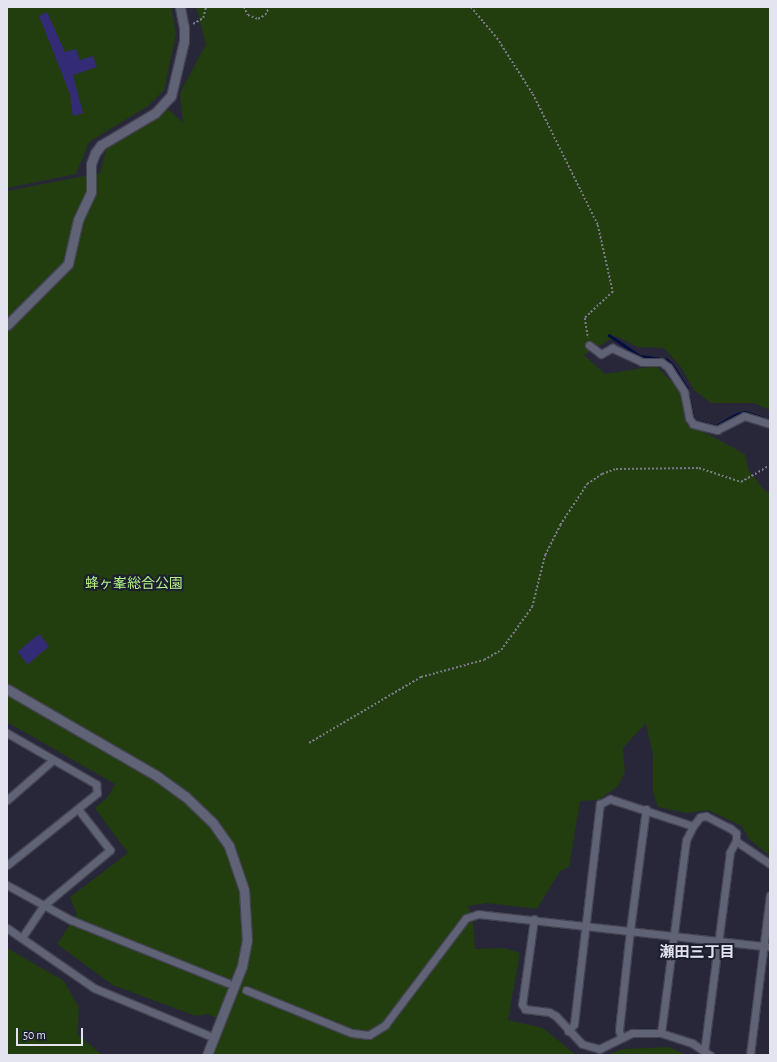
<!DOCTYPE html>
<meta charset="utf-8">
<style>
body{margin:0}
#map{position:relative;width:777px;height:1062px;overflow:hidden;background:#272739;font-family:"Alegreya Sans","Noto Sans JP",sans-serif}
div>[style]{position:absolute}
.green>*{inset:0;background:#223e0e}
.stream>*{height:2.5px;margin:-1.25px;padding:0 1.25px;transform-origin:1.25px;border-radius:1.25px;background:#000f41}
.building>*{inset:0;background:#332b76;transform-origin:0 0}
.path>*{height:1.5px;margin-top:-0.75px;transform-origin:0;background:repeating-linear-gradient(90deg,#7a7a89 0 2px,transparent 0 4px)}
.roads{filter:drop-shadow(1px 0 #434352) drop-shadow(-1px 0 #434352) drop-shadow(0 1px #434352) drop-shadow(0 -1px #434352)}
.minor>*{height:7px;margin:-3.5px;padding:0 3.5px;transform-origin:3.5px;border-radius:3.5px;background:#606276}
.tertiary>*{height:9px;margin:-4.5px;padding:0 4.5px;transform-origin:4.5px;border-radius:4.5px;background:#606276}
span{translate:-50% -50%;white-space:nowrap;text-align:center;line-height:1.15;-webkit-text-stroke:4px #1d1e2f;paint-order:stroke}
.park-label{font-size:14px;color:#b0f387}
.neighbourhood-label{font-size:15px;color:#e3e4f0;font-weight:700}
.frame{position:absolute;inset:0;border:8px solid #e3e4f0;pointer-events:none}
.scale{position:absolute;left:16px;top:1028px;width:67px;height:18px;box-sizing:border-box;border:2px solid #e3e4f0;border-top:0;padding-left:5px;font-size:12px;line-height:14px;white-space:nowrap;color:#e3e4f0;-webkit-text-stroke:3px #1d1e2f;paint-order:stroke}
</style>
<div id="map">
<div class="green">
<i style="clip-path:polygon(7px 7px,171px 7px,176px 34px,164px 90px,148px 106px,89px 142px,76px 174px,7px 188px)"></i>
<i style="clip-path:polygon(196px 7px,770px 7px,770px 410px,754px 403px,711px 403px,694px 390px,681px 367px,664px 348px,638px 347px,616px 336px,584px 355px,605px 374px,656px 366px,680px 390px,685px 422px,745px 454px,749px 471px,765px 491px,770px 492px,770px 856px,749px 839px,742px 826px,708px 810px,686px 813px,658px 807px,653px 793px,653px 756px,646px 723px,623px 748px,625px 772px,617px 787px,599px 800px,580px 801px,569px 867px,560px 871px,537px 909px,487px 903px,468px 906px,473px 921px,475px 949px,505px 948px,520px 953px,508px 1020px,543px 1028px,576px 1055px,212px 1055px,226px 1022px,207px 1014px,196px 1016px,113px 985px,57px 944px,77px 914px,70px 897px,128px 853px,95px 808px,107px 798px,115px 784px,7px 722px,7px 191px,100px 173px,106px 149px,168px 109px,183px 123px,180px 93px,206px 44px)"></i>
<i style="clip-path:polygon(7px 948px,64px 981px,79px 1008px,77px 1034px,102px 1055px,7px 1055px)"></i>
<i style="clip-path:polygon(669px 1047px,686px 1055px,606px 1055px,623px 1049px)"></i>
</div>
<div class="stream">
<i style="left:609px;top:335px;width:37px;rotate:34deg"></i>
<i style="left:640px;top:356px;width:27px;rotate:8deg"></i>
<i style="left:667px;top:360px;width:6px;rotate:39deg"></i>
<i style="left:672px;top:364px;width:28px;rotate:58deg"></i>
<i style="left:687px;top:388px;width:30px;rotate:78deg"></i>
<i style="left:693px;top:417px;width:5px;rotate:53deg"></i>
<i style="left:696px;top:421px;width:21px;rotate:14deg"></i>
<i style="left:716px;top:426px;width:24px;rotate:-30deg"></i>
<i style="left:737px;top:414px;width:8px;rotate:-14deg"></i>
<i style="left:745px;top:412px;width:19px;rotate:18deg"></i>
</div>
<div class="building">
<i style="clip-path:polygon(47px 12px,65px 52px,76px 49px,80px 60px,93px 56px,97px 67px,73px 75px,83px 113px,73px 116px,70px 94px,39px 16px)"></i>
<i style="left:39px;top:634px;width:16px;height:28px;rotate:50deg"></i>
</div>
<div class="path">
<i style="left:244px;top:7px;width:9px;rotate:63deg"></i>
<i style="left:248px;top:15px;width:11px;rotate:22deg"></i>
<i style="left:258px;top:19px;width:8px;rotate:-30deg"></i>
<i style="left:265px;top:15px;width:9px;rotate:-63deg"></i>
<i style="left:471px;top:7px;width:40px;rotate:50deg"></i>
<i style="left:497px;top:38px;width:67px;rotate:57.3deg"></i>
<i style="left:533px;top:94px;width:146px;rotate:63.6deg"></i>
<i style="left:598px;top:225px;width:69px;rotate:77.4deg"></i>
<i style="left:613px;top:292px;width:38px;rotate:137deg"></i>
<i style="left:585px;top:318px;width:20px;rotate:81deg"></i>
<i style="left:193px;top:24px;width:12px;rotate:-31deg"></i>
<i style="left:203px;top:18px;width:11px;rotate:-75deg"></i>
<i style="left:309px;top:743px;width:130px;rotate:-30.5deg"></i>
<i style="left:421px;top:677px;width:65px;rotate:-15.1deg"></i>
<i style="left:484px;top:660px;width:20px;rotate:-30deg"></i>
<i style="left:501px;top:650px;width:53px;rotate:-54.2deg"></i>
<i style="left:532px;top:607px;width:54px;rotate:-76deg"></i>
<i style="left:545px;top:555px;width:34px;rotate:-63deg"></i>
<i style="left:560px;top:525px;width:49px;rotate:-56.6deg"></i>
<i style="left:587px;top:484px;width:18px;rotate:-34deg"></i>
<i style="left:602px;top:474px;width:15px;rotate:-20deg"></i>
<i style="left:616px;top:469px;width:83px;rotate:-0.7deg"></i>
<i style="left:699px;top:468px;width:44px;rotate:18.4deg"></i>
<i style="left:741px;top:482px;width:34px;rotate:-30deg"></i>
</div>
<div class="roads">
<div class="minor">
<i style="left:589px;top:345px;width:15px;rotate:37deg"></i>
<i style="left:601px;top:354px;width:13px;rotate:-29deg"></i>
<i style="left:612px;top:348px;width:33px;rotate:25deg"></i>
<i style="left:642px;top:362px;width:19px"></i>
<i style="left:661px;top:362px;width:9px;rotate:36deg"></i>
<i style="left:668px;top:367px;width:30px;rotate:57deg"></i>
<i style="left:684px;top:392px;width:26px;rotate:79deg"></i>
<i style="left:689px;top:418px;width:7px;rotate:56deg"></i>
<i style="left:693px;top:424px;width:25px;rotate:14deg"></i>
<i style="left:717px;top:430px;width:30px;rotate:-27deg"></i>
<i style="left:744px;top:416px;width:27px;rotate:17deg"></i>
<i style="left:7px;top:733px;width:103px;rotate:29.8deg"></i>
<i style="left:96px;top:784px;width:9px;rotate:84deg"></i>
<i style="left:97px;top:793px;width:115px;rotate:141.3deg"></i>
<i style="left:7px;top:800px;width:61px;rotate:-41deg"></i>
<i style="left:736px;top:841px;width:41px;rotate:34.1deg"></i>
<i style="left:7px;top:885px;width:73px;rotate:28.7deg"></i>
<i style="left:71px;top:920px;width:169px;rotate:21.9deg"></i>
<i style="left:534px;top:919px;width:86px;rotate:98deg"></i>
<i style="left:522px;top:1004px;width:6px;rotate:59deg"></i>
<i style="left:525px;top:1009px;width:24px;rotate:7deg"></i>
<i style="left:549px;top:1012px;width:8px;rotate:30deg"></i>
<i style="left:556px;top:1016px;width:38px;rotate:47deg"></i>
<i style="left:582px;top:1044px;width:18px;rotate:16deg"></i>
<i style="left:599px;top:1049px;width:37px;rotate:-26deg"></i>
<i style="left:632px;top:1033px;width:29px"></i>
<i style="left:661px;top:1033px;width:33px;rotate:18deg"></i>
<i style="left:692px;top:1043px;width:22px;rotate:34deg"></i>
<i style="left:7px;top:928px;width:106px;rotate:34.6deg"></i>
<i style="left:94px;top:988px;width:129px;rotate:22.4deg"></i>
<i style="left:23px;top:936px;width:37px;rotate:-56deg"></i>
<i style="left:44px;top:905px;width:86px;rotate:-39.8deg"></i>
<i style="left:110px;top:850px;width:52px;rotate:-128deg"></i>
<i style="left:246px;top:990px;width:114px;rotate:22.1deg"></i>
<i style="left:352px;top:1033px;width:17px;rotate:7deg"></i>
<i style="left:369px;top:1035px;width:19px;rotate:-32deg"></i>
<i style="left:385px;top:1025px;width:134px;rotate:-52.9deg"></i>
<i style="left:466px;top:918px;width:13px;rotate:-18deg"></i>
<i style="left:478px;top:914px;width:294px;rotate:6.4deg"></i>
<i style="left:568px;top:1031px;width:9px;rotate:-49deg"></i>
<i style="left:574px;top:1024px;width:222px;rotate:-83.3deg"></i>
<i style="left:600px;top:804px;width:11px;rotate:-27deg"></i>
<i style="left:610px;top:799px;width:87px;rotate:18deg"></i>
<i style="left:661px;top:1033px;width:195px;rotate:-82.6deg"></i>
<i style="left:686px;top:840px;width:16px;rotate:-63deg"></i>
<i style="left:693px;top:826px;width:11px;rotate:-52deg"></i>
<i style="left:700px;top:817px;width:6px;rotate:-9deg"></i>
<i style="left:706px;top:816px;width:27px;rotate:27deg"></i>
<i style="left:730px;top:828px;width:8px;rotate:40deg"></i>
<i style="left:736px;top:833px;width:8px;rotate:90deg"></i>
<i style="left:736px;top:841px;width:13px;rotate:119deg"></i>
<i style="left:730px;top:852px;width:202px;rotate:97.4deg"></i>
<i style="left:621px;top:1038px;width:8px;rotate:-104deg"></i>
<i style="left:619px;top:1030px;width:101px;rotate:-83.7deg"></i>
<i style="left:630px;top:930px;width:122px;rotate:-82.5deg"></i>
<i style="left:750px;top:1055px;width:161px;rotate:-82.9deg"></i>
</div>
<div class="tertiary">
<i style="left:7px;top:325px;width:86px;rotate:-45deg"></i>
<i style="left:68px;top:264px;width:45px;rotate:-77.2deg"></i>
<i style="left:78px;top:220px;width:31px;rotate:-65deg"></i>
<i style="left:91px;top:192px;width:28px;rotate:-90deg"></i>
<i style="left:91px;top:164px;width:12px;rotate:-70deg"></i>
<i style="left:95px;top:153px;width:10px;rotate:-53deg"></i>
<i style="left:101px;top:145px;width:63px;rotate:-30.7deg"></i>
<i style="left:155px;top:113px;width:23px;rotate:-47deg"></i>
<i style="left:171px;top:96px;width:57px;rotate:-76.7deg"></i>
<i style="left:184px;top:41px;width:13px;rotate:-90deg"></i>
<i style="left:184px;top:28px;width:21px;rotate:-101deg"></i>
<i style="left:7px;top:689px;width:173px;rotate:30.1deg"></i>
<i style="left:157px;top:776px;width:34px;rotate:36deg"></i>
<i style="left:185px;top:796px;width:39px;rotate:44deg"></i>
<i style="left:213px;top:823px;width:28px;rotate:55deg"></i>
<i style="left:229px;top:846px;width:46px;rotate:71.2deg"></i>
<i style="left:244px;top:890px;width:50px;rotate:86.6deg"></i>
<i style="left:247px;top:940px;width:26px;rotate:101deg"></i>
<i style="left:242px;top:966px;width:96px;rotate:111.5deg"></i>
</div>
</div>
<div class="park-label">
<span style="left:134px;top:584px">蜂ヶ峯総合公園</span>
</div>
<div class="neighbourhood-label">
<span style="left:697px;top:953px">瀬田三丁目</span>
</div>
<div class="frame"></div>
<div class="scale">50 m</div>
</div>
